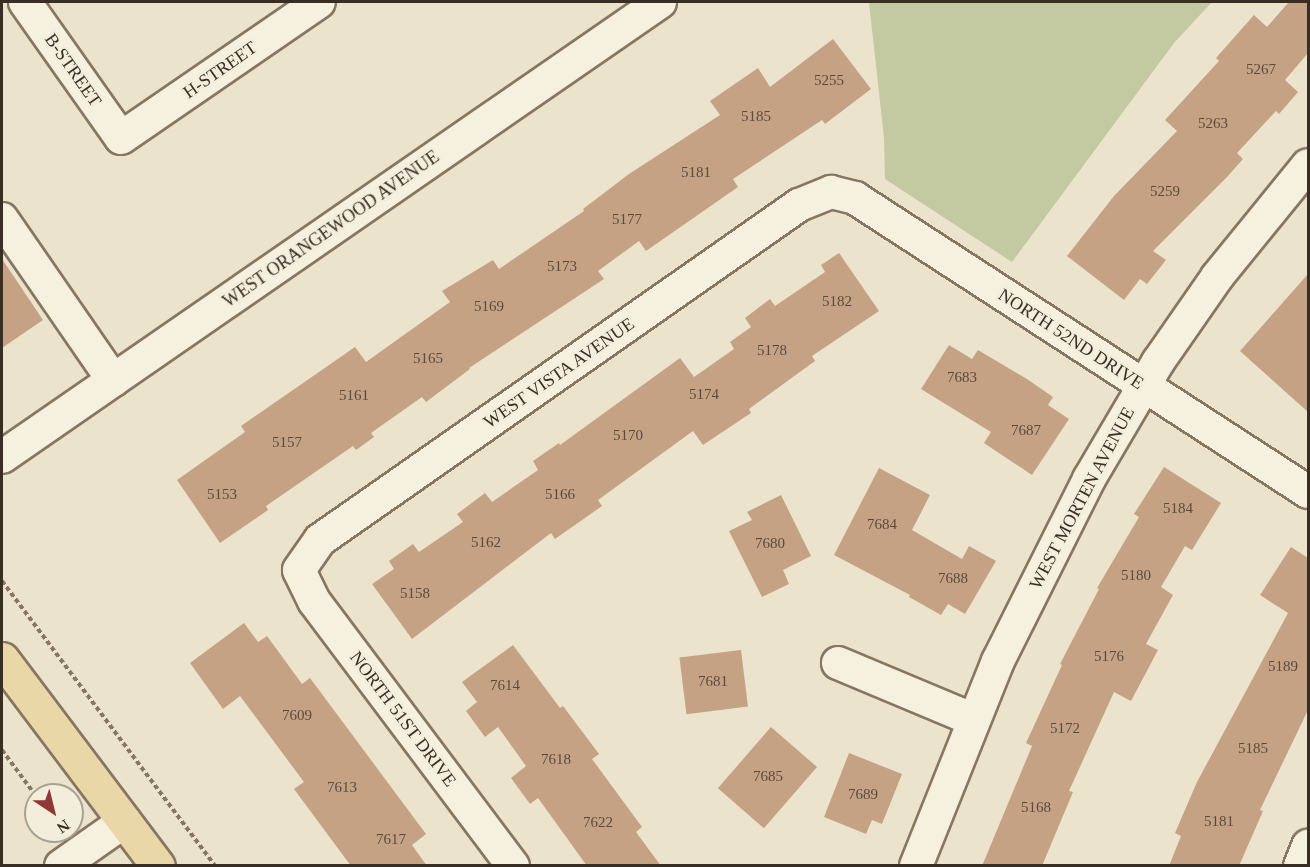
<!DOCTYPE html>
<style>
body{margin:0}
#map{position:relative;width:1310px;height:867px;overflow:hidden;background:#ebe3cc;font-family:Georgia,serif}
div>[style]{position:absolute}
.green>*{inset:0;background:#c3c9a0}
.building>*{inset:0;background:#c6a285;transform-origin:0 0}
.path>*{height:4px;margin-top:-2px;transform-origin:0;background:repeating-linear-gradient(90deg,#877661 0 4.5px,transparent 0 7.5px)}
.roads{filter:drop-shadow(2px 0 #877661) drop-shadow(-2px 0 #877661) drop-shadow(0 2px #877661) drop-shadow(0 -2px #877661)}
.minor>*{height:32px;margin:-16px;padding:0 16px;transform-origin:16px;border-radius:16px;background:#f6f0de}
.major>*{height:33px;margin:-16.5px;padding:0 16.5px;transform-origin:16.5px;border-radius:16.5px;background:#ead7a8}
span{translate:-50% -50%;white-space:nowrap;text-align:center;line-height:1.15;-webkit-text-stroke:4.5px #f3eddb;paint-order:stroke}
.number-label{font-size:15px;color:#5c4b3c}
.number-label span{-webkit-text-stroke-width:0}
.street-label{font-size:18px;color:#392e23}
.frame{position:absolute;inset:0;border:3px solid #392e23;pointer-events:none}
.north{position:absolute;left:24px;top:783px;width:60px;height:60px;box-sizing:border-box;background:#f3eddb;border:2px solid #a9a191;border-radius:50%;rotate:145deg;font-size:16px;font-weight:700;line-height:24px;text-align:center;color:#392e23}
.north::after{content:'';display:block;margin:auto;width:21px;height:27px;background:#903836;clip-path:polygon(50% 0,100% 100%,50% 72%,0 100%)}
</style>
<div id="map">
<div class="green">
<i style="clip-path:polygon(869px 2px,1212px 2px,1174px 43px,1012px 262px,885px 179px,884px 138px)"></i>
</div>
<div class="building">
<i style="clip-path:polygon(1289px 2px,1308px 2px,1308px 53px,1285px 80px,1298px 92px,1279px 114px,1276px 111px,1237px 153px,1243px 159px,1227px 177px,1153px 251px,1166px 260px,1147px 284px,1140px 279px,1124px 300px,1067px 256px,1114px 196px,1177px 131px,1165px 120px,1219px 61px,1216px 58px,1254px 15px,1267px 27px)"></i>
<i style="clip-path:polygon(833px 39px,871px 89px,825px 124px,822px 120px,733px 179px,738px 187px,646px 251px,639px 241px,598px 271px,604px 279px,469px 368px,470px 369px,426px 402px,422px 397px,371px 433px,374px 437px,356px 450px,353px 446px,266px 506px,268px 510px,220px 543px,177px 480px,245px 432px,241px 426px,355px 347px,366px 362px,450px 302px,442px 291px,493px 260px,499px 269px,584px 211px,583px 209px,629px 174px,720px 115px,710px 101px,758px 68px,770px 87px)"></i>
<i style="clip-path:polygon(839px 253px,879px 311px,812px 356px,815px 361px,749px 409px,751px 413px,703px 445px,693px 431px,598px 500px,602px 506px,555px 539px,551px 533px,412px 639px,372px 584px,394px 569px,389px 561px,413px 544px,419px 552px,463px 522px,457px 514px,485px 493px,492px 502px,538px 470px,533px 461px,559px 443px,560px 445px,680px 358px,694px 377px,734px 349px,730px 342px,751px 327px,745px 318px,770px 299px,775px 306px,825px 272px,821px 265px)"></i>
<i style="clip-path:polygon(2px 259px,43px 320px,2px 348px)"></i>
<i style="clip-path:polygon(1308px 274px,1308px 412px,1240px 351px)"></i>
<i style="clip-path:polygon(949px 345px,972px 359px,978px 350px,1027px 379px,1053px 397px,1048px 405px,1069px 419px,1032px 475px,984px 443px,991px 432px,921px 389px)"></i>
<i style="clip-path:polygon(1164px 467px,1221px 503px,1192px 550px,1185px 546px,1161px 587px,1173px 595px,1146px 644px,1158px 650px,1131px 701px,1114px 692px,1069px 791px,1073px 792px,1042px 866px,982px 866px,1032px 746px,1026px 743px,1062px 665px,1060px 664px,1099px 589px,1097px 588px,1139px 517px,1134px 514px)"></i>
<i style="clip-path:polygon(879px 468px,930px 495px,912px 530px,962px 559px,969px 546px,996px 561px,965px 614px,948px 604px,941px 615px,909px 597px,910px 595px,834px 555px)"></i>
<i style="clip-path:polygon(781px 495px,811px 556px,783px 570px,789px 584px,762px 597px,729px 531px,752px 520px,747px 512px)"></i>
<i style="clip-path:polygon(1291px 547px,1308px 558px,1308px 710px,1260px 810px,1263px 811px,1239px 866px,1169px 866px,1181px 836px,1175px 833px,1197px 782px,1288px 613px,1260px 595px)"></i>
<i style="clip-path:polygon(244px 623px,258px 642px,267px 636px,302px 684px,310px 678px,426px 834px,412px 845px,427px 866px,351px 866px,294px 789px,304px 782px,240px 696px,223px 709px,190px 663px)"></i>
<i style="clip-path:polygon(513px 645px,560px 708px,563px 706px,599px 754px,592px 759px,642px 827px,636px 832px,661px 866px,587px 866px,538px 798px,530px 804px,511px 778px,526px 766px,498px 727px,485px 737px,466px 711px,477px 702px,462px 682px)"></i>
<i style="left:741px;top:650px;width:57px;height:62px;rotate:83deg"></i>
<i style="left:771px;top:727px;width:61px;height:81px;rotate:41deg"></i>
<i style="clip-path:polygon(849px 753px,902px 774px,882px 824px,872px 820px,866px 834px,824px 817px)"></i>
</div>
<div class="path">
<i style="left:2px;top:581px;width:356px;rotate:53.2deg"></i>
<i style="left:2px;top:750px;width:57px;rotate:53.5deg"></i>
</div>
<div class="roads">
<div class="minor">
<i style="left:25px;top:2px;width:166px;rotate:54.8deg"></i>
<i style="left:121px;top:138px;width:240px;rotate:-34.5deg"></i>
<i style="left:2px;top:219px;width:196px;rotate:55.4deg"></i>
<i style="left:2px;top:457px;width:800px;rotate:-34.66deg"></i>
<i style="left:838px;top:663px;width:147px;rotate:22.7deg"></i>
<i style="left:61px;top:866px;width:78px;rotate:-35.1deg"></i>
<i style="left:513px;top:866px;width:331px;rotate:-126.9deg"></i>
<i style="left:314px;top:601px;width:34px;rotate:-116deg"></i>
<i style="left:299px;top:570px;width:37px;rotate:-55deg"></i>
<i style="left:320px;top:540px;width:585px;rotate:-34.97deg"></i>
<i style="left:799px;top:205px;width:35px;rotate:-22deg"></i>
<i style="left:831px;top:192px;width:25px;rotate:14deg"></i>
<i style="left:855px;top:198px;width:540px;rotate:32.98deg"></i>
<i style="left:916px;top:866px;width:221px;rotate:-68.2deg"></i>
<i style="left:998px;top:661px;width:203px;rotate:-63.4deg"></i>
<i style="left:1089px;top:479px;width:136px;rotate:-59.5deg"></i>
<i style="left:1158px;top:362px;width:103px;rotate:-55.2deg"></i>
<i style="left:1217px;top:277px;width:144px;rotate:-50.9deg"></i>
<i style="left:1300px;top:866px;width:22px;rotate:-68deg"></i>
</div>
<div class="major">
<i style="left:2px;top:659px;width:259px;rotate:53deg"></i>
</div>
</div>
<div class="number-label">
<span style="left:1261px;top:70px">5267</span>
<span style="left:829px;top:81px">5255</span>
<span style="left:756px;top:117px">5185</span>
<span style="left:1213px;top:124px">5263</span>
<span style="left:696px;top:173px">5181</span>
<span style="left:1165px;top:192px">5259</span>
<span style="left:627px;top:220px">5177</span>
<span style="left:562px;top:267px">5173</span>
<span style="left:837px;top:302px">5182</span>
<span style="left:489px;top:307px">5169</span>
<span style="left:772px;top:351px">5178</span>
<span style="left:428px;top:359px">5165</span>
<span style="left:962px;top:378px">7683</span>
<span style="left:704px;top:395px">5174</span>
<span style="left:354px;top:396px">5161</span>
<span style="left:1026px;top:431px">7687</span>
<span style="left:628px;top:436px">5170</span>
<span style="left:287px;top:443px">5157</span>
<span style="left:222px;top:495px">5153</span>
<span style="left:560px;top:495px">5166</span>
<span style="left:1178px;top:509px">5184</span>
<span style="left:882px;top:525px">7684</span>
<span style="left:486px;top:543px">5162</span>
<span style="left:770px;top:544px">7680</span>
<span style="left:1136px;top:576px">5180</span>
<span style="left:953px;top:579px">7688</span>
<span style="left:415px;top:594px">5158</span>
<span style="left:1109px;top:657px">5176</span>
<span style="left:1283px;top:667px">5189</span>
<span style="left:713px;top:682px">7681</span>
<span style="left:505px;top:686px">7614</span>
<span style="left:297px;top:716px">7609</span>
<span style="left:1065px;top:729px">5172</span>
<span style="left:1253px;top:749px">5185</span>
<span style="left:556px;top:760px">7618</span>
<span style="left:768px;top:777px">7685</span>
<span style="left:342px;top:788px">7613</span>
<span style="left:863px;top:795px">7689</span>
<span style="left:1036px;top:808px">5168</span>
<span style="left:1219px;top:822px">5181</span>
<span style="left:598px;top:823px">7622</span>
<span style="left:391px;top:840px">7617</span>
</div>
<div class="street-label">
<span style="left:73px;top:70px;rotate:55deg">B-STREET</span>
<span style="left:220px;top:70px;rotate:-35deg">H-STREET</span>
<span style="left:331px;top:229px;rotate:-35deg">WEST ORANGEWOOD AVENUE</span>
<span style="left:1071px;top:339px;rotate:33deg">NORTH 52ND DRIVE</span>
<span style="left:559px;top:373px;rotate:-35deg">WEST VISTA AVENUE</span>
<span style="left:1082px;top:498px;rotate:-62deg">WEST MORTEN AVENUE</span>
<span style="left:403px;top:719px;rotate:53deg">NORTH 51ST DRIVE</span>
</div>
<div class="frame"></div>
<div class="north">N</div>
</div>
